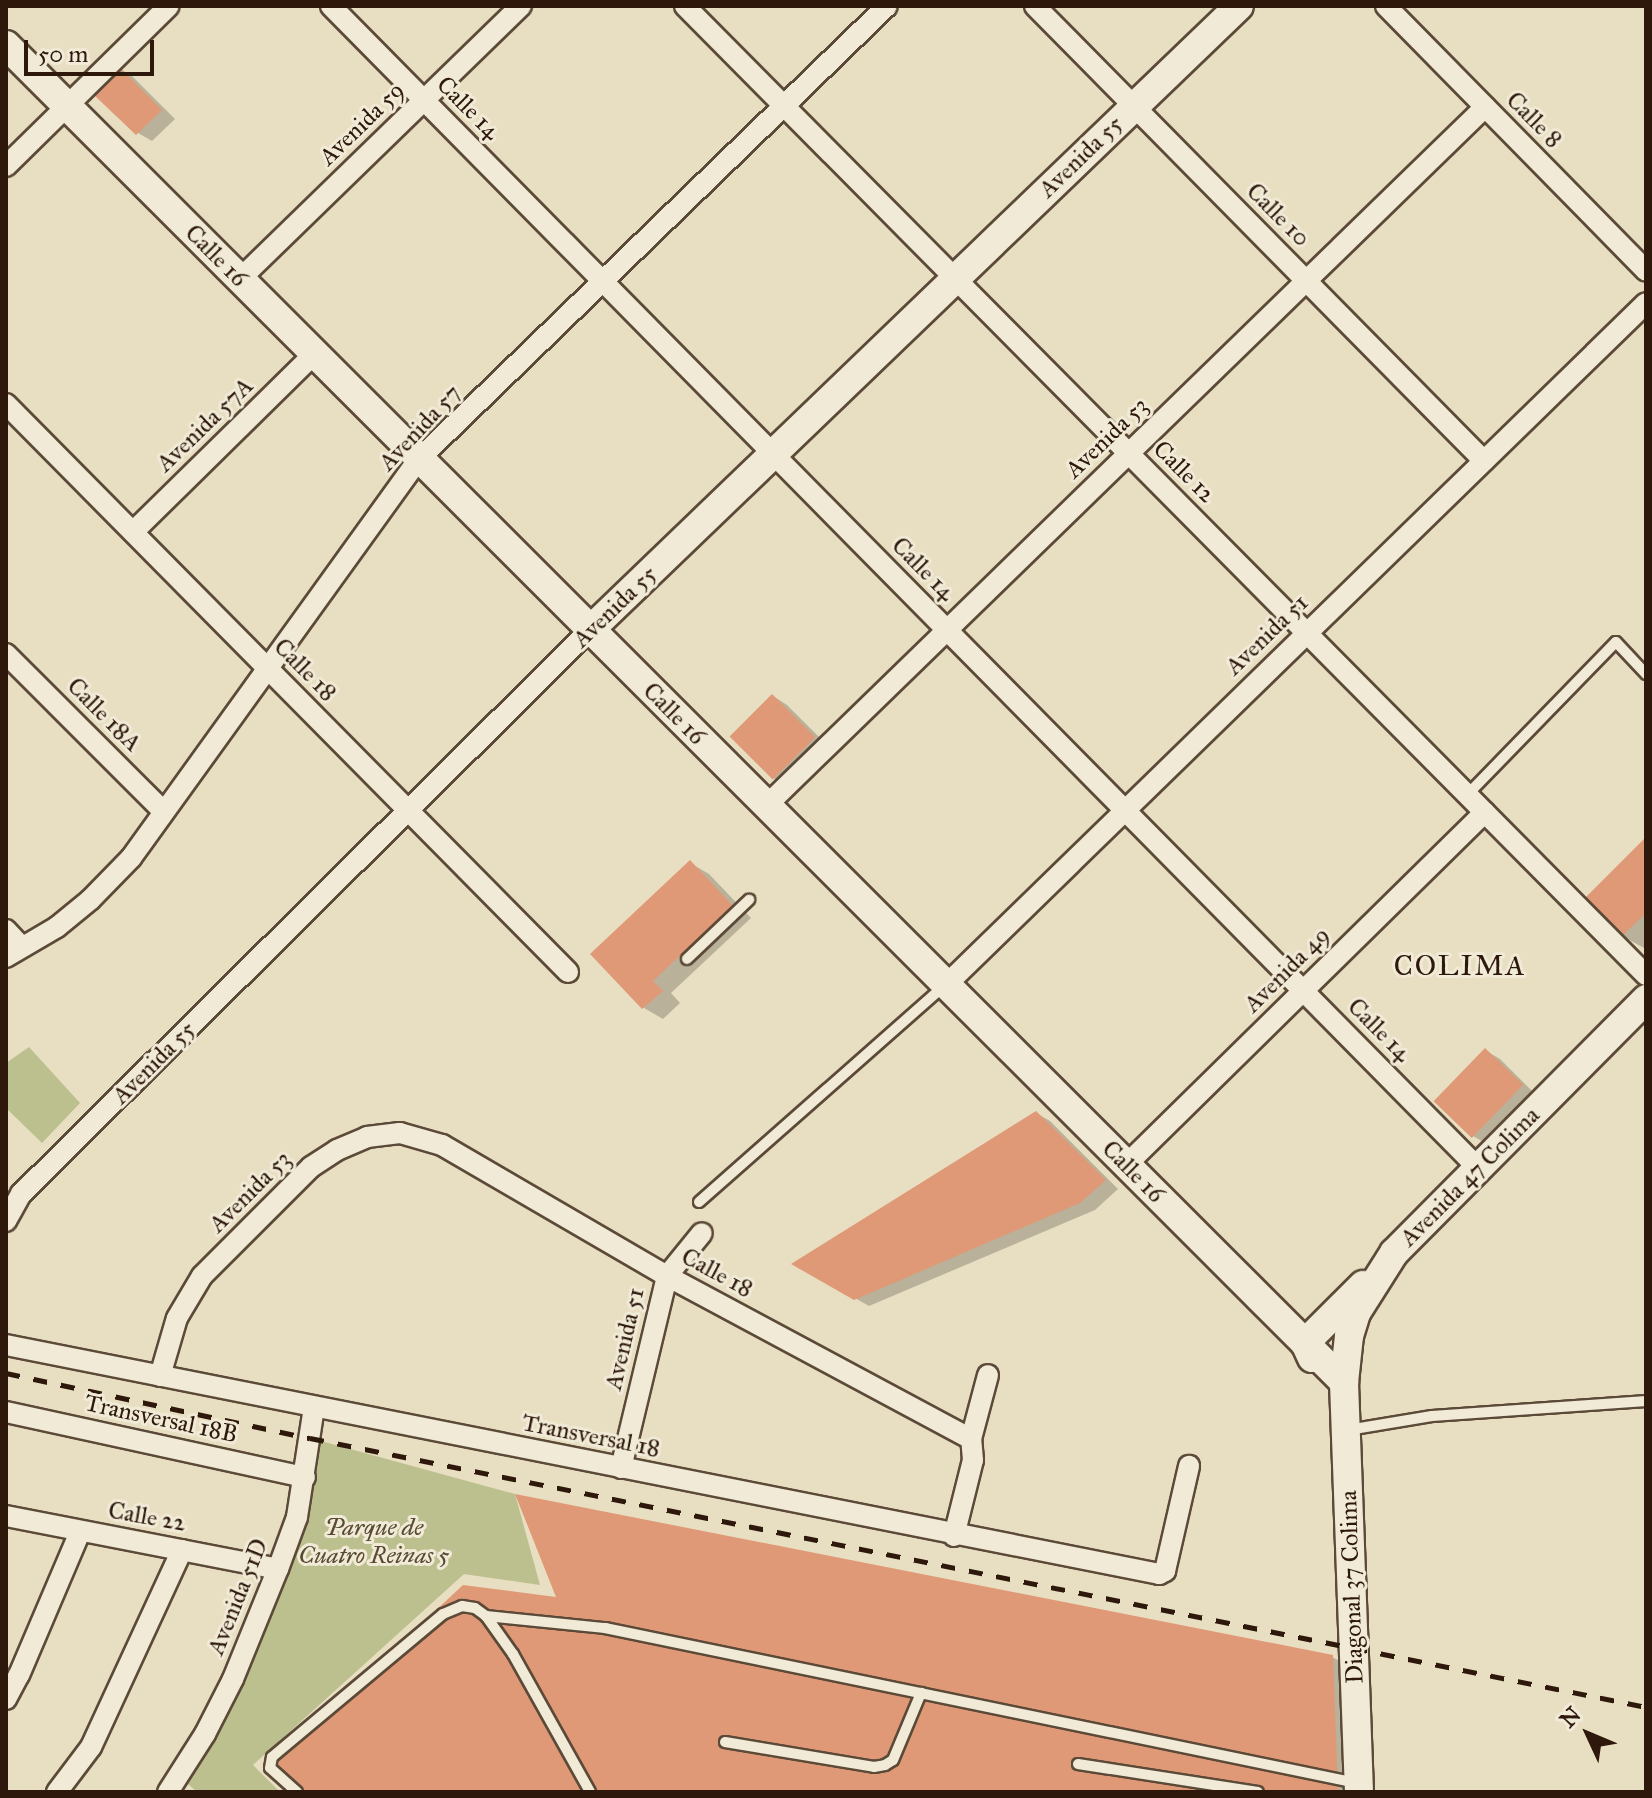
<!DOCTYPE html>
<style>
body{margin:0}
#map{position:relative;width:1652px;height:1798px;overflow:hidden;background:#e8dec1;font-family:"IM FELL Great Primer",serif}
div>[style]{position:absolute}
.green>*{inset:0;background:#bcc08e}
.shadow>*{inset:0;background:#0003}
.building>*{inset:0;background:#e09977;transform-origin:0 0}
.roads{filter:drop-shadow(2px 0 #5c4a38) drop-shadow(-2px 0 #5c4a38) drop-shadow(0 2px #5c4a38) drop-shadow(0 -2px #5c4a38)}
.lane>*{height:10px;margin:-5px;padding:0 5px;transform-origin:5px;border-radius:5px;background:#f0ead7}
.street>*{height:20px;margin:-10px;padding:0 10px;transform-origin:10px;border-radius:10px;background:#f0ead7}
.secondary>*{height:28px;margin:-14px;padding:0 14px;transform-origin:14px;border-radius:14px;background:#f0ead7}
.rail>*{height:5px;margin-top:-2.5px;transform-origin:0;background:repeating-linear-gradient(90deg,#2d180b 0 14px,transparent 0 28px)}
span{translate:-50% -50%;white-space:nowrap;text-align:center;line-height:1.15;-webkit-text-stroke:6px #f0ead7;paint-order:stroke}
.street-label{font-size:24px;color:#2d180b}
.park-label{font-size:24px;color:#584a32;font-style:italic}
.quarter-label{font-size:28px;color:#2d180b;letter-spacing:2px}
.frame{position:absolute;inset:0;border:8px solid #2d180b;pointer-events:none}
.north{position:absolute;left:1548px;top:1694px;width:80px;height:80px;-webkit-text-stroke:6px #f0ead7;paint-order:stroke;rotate:314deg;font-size:22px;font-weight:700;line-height:32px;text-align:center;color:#2d180b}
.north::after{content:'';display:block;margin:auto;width:28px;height:36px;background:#2d180b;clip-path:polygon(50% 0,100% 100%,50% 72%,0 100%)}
.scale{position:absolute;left:24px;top:40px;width:130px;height:36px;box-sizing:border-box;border:4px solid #2d180b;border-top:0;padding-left:10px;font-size:24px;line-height:28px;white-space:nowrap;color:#2d180b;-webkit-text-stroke:6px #f0ead7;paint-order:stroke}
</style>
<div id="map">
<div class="green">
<i style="clip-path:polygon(29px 1047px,80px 1103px,42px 1143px,6px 1108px,6px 1063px)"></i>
<i style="clip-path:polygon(310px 1438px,515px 1494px,540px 1585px,464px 1574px,253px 1765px,280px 1792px,197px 1792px,188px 1784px,279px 1597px)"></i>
</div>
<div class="shadow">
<i style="clip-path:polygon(119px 68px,133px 77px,175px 119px,152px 141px,138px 133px)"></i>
<i style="clip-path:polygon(773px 696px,787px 705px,828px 746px,787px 786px,773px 778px)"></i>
<i style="clip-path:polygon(1646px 840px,1646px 949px,1622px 936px)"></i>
<i style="clip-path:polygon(690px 863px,709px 874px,751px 918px,671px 993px,680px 1003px,663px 1019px,644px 1008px,593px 954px)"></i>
<i style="clip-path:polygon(1486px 1051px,1500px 1059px,1536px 1095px,1487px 1144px,1473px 1136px)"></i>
<i style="clip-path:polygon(1036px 1113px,1050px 1121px,1118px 1189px,1095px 1210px,869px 1306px,795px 1264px)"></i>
<i style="clip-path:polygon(559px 1600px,1332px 1657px,1347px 1665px,1352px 1792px,307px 1792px)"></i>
</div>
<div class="building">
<i style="clip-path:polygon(118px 66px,162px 110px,136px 135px,94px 95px,93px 90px)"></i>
<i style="left:772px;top:694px;width:61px;height:60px;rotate:45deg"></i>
<i style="clip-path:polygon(1646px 837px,1646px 913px,1621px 937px,1584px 899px)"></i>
<i style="clip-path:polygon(690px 860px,733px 906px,653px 981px,663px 991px,642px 1009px,590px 954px)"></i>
<i style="left:1485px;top:1048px;width:53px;height:74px;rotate:44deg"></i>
<i style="clip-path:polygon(1036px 1111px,1106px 1180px,1080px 1203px,854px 1300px,791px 1264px)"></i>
<i style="clip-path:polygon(515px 1494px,1333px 1655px,1338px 1792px,303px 1792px,270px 1765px,463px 1585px,556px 1597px)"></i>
</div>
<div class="roads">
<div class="lane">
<i style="left:1468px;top:794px;width:212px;rotate:-45.8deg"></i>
<i style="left:1616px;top:642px;width:44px;rotate:46.8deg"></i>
<i style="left:687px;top:959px;width:86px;rotate:-43.6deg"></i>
<i style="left:699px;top:1202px;width:327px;rotate:-41.4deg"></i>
<i style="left:1348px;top:1430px;width:85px;rotate:-9.5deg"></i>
<i style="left:1432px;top:1416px;width:215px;rotate:-4deg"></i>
<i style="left:486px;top:1616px;width:120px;rotate:5.8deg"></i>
<i style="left:605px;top:1628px;width:768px;rotate:11.65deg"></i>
<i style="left:725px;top:1742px;width:151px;rotate:9.5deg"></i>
<i style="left:874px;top:1767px;width:11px;rotate:-10deg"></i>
<i style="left:885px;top:1765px;width:9px;rotate:-32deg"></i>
<i style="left:893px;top:1760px;width:73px;rotate:-67.3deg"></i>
<i style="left:1078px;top:1764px;width:182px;rotate:8.8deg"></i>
<i style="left:297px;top:1792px;width:36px;rotate:-138deg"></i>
<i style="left:270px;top:1768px;width:11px;rotate:-80deg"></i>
<i style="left:272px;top:1757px;width:223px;rotate:-39.9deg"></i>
<i style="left:443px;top:1614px;width:21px;rotate:-23deg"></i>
<i style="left:462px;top:1606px;width:13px;rotate:9deg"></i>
<i style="left:475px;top:1608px;width:14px;rotate:36deg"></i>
<i style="left:486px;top:1616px;width:47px;rotate:54.6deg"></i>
<i style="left:513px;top:1654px;width:158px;rotate:60.8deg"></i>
</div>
<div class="street">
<i style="left:331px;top:6px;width:1633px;rotate:45.37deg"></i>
<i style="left:685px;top:6px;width:1365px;rotate:45.24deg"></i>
<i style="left:1035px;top:6px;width:639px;rotate:45.38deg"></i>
<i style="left:1386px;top:6px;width:371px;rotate:45.5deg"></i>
<i style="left:6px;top:166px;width:228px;rotate:-44.5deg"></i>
<i style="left:240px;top:279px;width:392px;rotate:-44.2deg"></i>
<i style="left:6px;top:404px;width:799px;rotate:45.3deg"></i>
<i style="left:133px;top:532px;width:254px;rotate:-44.5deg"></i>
<i style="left:6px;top:654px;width:223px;rotate:45deg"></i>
<i style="left:766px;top:806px;width:1003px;rotate:-44.19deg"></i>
<i style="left:6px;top:930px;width:23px;rotate:47deg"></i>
<i style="left:6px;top:957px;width:59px;rotate:-30.5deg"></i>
<i style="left:57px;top:927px;width:43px;rotate:-39.3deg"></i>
<i style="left:90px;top:900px;width:59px;rotate:-45.7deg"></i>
<i style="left:131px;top:858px;width:492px;rotate:-54.2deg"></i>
<i style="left:419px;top:459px;width:651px;rotate:-44.07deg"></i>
<i style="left:946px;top:985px;width:977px;rotate:-44.25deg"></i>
<i style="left:1126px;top:1165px;width:503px;rotate:-44.52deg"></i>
<i style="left:6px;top:1221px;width:31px;rotate:-61deg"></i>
<i style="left:21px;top:1194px;width:801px;rotate:-44.75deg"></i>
<i style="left:6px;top:1345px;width:1176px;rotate:11.23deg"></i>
<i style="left:1159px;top:1574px;width:7px;rotate:-27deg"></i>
<i style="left:1165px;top:1571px;width:108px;rotate:-77.1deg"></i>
<i style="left:160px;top:1376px;width:60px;rotate:-73.7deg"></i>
<i style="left:177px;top:1318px;width:49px;rotate:-59.2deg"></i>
<i style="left:202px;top:1276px;width:154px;rotate:-45deg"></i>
<i style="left:311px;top:1167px;width:31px;rotate:-33deg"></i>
<i style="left:337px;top:1150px;width:33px;rotate:-23deg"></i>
<i style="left:367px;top:1137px;width:33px;rotate:-7deg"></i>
<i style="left:400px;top:1133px;width:44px;rotate:15.9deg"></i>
<i style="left:442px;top:1145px;width:260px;rotate:30.2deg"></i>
<i style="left:667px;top:1276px;width:345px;rotate:28.2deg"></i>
<i style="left:6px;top:1412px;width:306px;rotate:12.3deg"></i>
<i style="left:621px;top:1468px;width:197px;rotate:-76.5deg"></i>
<i style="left:667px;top:1276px;width:55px;rotate:-50.9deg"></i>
<i style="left:6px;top:1516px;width:277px;rotate:11deg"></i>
<i style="left:954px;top:1536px;width:78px;rotate:-76deg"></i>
<i style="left:973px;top:1460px;width:21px;rotate:-95deg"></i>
<i style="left:971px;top:1439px;width:66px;rotate:-75.1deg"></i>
<i style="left:6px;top:1699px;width:27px;rotate:-62deg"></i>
<i style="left:19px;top:1675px;width:155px;rotate:-66.9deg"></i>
<i style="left:57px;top:1792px;width:56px;rotate:-52.9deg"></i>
<i style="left:91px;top:1747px;width:217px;rotate:-65.2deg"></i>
<i style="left:168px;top:1792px;width:69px;rotate:-57.5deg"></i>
<i style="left:205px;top:1734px;width:62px;rotate:-63deg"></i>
<i style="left:233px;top:1679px;width:119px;rotate:-67.8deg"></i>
<i style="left:278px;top:1569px;width:55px;rotate:-69.9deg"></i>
<i style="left:297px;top:1517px;width:111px;rotate:-81.2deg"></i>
</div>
<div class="secondary">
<i style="left:6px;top:45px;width:1892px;rotate:44.98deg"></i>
<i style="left:590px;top:630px;width:900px;rotate:-43.87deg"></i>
<i style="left:1312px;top:1358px;width:17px;rotate:-115deg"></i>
<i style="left:1305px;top:1343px;width:82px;rotate:-45deg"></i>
<i style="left:1359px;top:1792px;width:410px;rotate:-92.1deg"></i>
<i style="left:1344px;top:1382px;width:46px;rotate:-83.8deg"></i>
<i style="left:1349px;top:1336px;width:24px;rotate:-73deg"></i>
<i style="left:1356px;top:1313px;width:71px;rotate:-57.7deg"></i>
<i style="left:1394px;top:1253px;width:358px;rotate:-45.2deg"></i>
</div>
</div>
<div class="rail">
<i style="left:6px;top:1373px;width:311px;rotate:12.1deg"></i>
<i style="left:310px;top:1438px;width:1363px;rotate:11.38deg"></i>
</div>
<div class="street-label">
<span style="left:468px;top:108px;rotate:45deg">Calle 14</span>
<span style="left:1534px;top:120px;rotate:45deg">Calle 8</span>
<span style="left:362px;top:124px;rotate:-44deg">Avenida 59</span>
<span style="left:1081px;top:157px;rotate:-44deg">Avenida 55</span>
<span style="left:1278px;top:215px;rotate:45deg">Calle 10</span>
<span style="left:216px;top:256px;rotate:45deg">Calle 16</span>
<span style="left:205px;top:425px;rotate:-44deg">Avenida 57A</span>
<span style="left:420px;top:428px;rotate:-47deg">Avenida 57</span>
<span style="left:1107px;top:438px;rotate:-44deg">Avenida 53</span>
<span style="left:1184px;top:472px;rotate:45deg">Calle 12</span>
<span style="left:923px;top:569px;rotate:45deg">Calle 14</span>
<span style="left:615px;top:607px;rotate:-44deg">Avenida 55</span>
<span style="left:1267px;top:635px;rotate:-44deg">Avenida 51</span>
<span style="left:305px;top:670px;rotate:45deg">Calle 18</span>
<span style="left:674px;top:714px;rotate:45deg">Calle 16</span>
<span style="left:104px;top:715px;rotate:45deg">Calle 18A</span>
<span style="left:1287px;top:970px;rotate:-45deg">Avenida 49</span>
<span style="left:1379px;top:1030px;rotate:45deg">Calle 14</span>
<span style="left:154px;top:1063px;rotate:-45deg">Avenida 55</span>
<span style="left:1133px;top:1172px;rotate:45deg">Calle 16</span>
<span style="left:1470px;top:1177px;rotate:-45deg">Avenida 47 Colima</span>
<span style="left:250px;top:1192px;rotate:-45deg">Avenida 53</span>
<span style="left:717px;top:1273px;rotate:28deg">Calle 18</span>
<span style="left:625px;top:1339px;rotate:-77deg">Avenida 51</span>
<span style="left:161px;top:1419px;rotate:12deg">Transversal 18B</span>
<span style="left:591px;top:1436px;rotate:11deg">Transversal 18</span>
<span style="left:147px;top:1517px;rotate:10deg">Calle 22</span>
<span style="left:1352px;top:1587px;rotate:-92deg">Diagonal 37 Colima</span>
<span style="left:238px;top:1597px;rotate:-68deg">Avenida 51D</span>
</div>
<div class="park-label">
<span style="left:374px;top:1542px">Parque de<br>Cuatro Reinas 5</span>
</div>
<div class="quarter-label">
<span style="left:1460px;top:966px">COLIMA</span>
</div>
<div class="frame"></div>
<div class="north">N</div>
<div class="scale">50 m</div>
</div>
